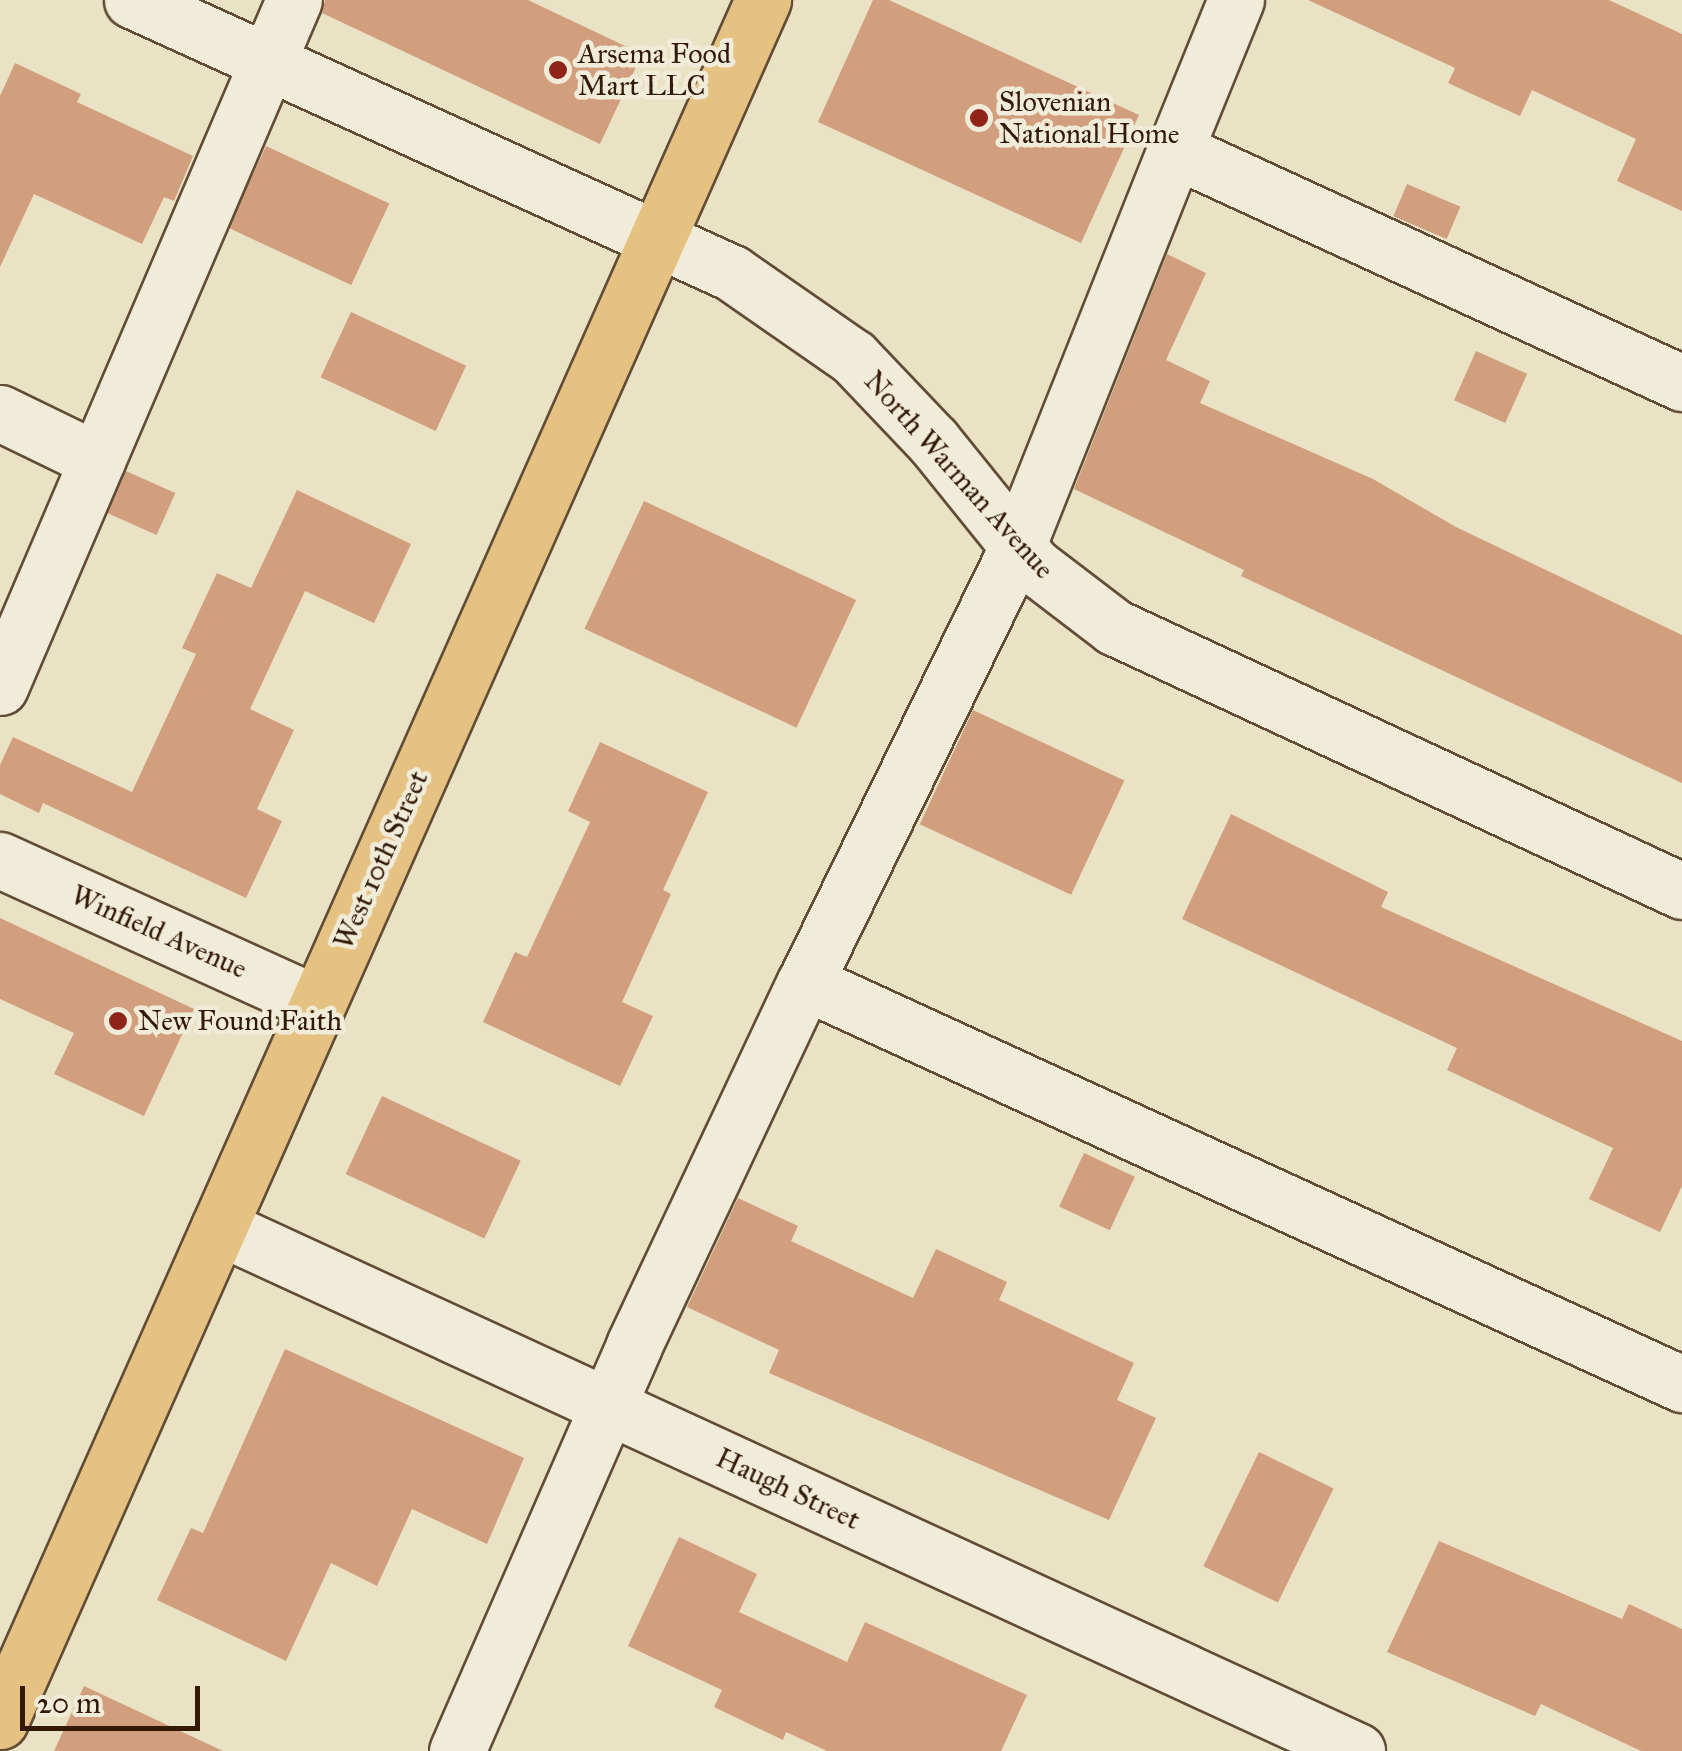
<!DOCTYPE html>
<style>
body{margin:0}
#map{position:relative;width:1682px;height:1751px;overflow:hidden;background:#eae2c5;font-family:"IM FELL Great Primer",serif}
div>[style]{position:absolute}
.building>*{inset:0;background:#d19f7e;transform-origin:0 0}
.roads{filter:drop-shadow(2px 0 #614c36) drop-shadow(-2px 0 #614c36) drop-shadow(0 2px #614c36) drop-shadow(0 -2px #614c36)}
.minor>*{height:55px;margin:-27.5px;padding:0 27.5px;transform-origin:27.5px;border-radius:27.5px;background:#f1ecd9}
.major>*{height:55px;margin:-27.5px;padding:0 27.5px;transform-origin:27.5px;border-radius:27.5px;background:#e5c182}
.dots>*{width:28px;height:28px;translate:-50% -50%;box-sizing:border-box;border:5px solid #f1ecd9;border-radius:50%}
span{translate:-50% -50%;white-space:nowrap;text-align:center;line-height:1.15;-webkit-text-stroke:9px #f1ecd9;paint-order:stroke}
.poi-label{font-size:28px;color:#331a06}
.left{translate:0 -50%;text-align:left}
.street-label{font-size:28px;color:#331a06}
.scale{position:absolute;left:20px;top:1686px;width:180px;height:45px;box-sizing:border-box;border:5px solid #331a06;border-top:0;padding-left:12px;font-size:30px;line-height:35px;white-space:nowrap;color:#331a06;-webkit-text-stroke:8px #f1ecd9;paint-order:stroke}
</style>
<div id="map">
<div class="building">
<i style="clip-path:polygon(325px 0,528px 0,642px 54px,600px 144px,322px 13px)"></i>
<i style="clip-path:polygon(873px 0,889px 0,1139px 115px,1081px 243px,818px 122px)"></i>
<i style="clip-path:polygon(1308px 0,1609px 0,1682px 34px,1682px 211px,1617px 181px,1636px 139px,1532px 90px,1520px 116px,1448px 83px,1455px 68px)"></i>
<i style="clip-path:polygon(15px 63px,81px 94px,77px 102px,193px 156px,174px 201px,164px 197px,142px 244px,34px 194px,0 267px,0 96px)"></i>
<i style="left:266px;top:146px;width:136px;height:90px;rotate:25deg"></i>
<i style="left:1407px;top:184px;width:58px;height:35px;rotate:23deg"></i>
<i style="clip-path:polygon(1167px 254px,1206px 273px,1166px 360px,1210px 381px,1200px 403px,1373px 479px,1456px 527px,1682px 635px,1682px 783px,1241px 576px,1244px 570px,1074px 489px)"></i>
<i style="left:351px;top:312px;width:127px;height:72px;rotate:25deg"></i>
<i style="left:1476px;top:351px;width:56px;height:54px;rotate:24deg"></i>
<i style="left:126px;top:471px;width:54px;height:46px;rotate:24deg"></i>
<i style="clip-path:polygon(297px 490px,411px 544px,374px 623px,305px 591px,250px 709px,294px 730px,257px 809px,282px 821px,246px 898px,43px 803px,39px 813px,0 794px,0 765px,13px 737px,132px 792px,196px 654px,182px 648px,217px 573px,251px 588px)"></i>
<i style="left:644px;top:501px;width:234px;height:141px;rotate:25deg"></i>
<i style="left:973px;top:710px;width:167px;height:126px;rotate:25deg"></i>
<i style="clip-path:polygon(600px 742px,708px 792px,663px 890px,671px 894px,622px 1002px,653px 1016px,620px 1086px,483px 1022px,515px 952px,527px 957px,590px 822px,568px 811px)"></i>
<i style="clip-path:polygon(1231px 814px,1388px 892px,1381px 907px,1682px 1041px,1682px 1186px,1660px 1232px,1589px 1199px,1613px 1148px,1447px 1070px,1457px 1048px,1182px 919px)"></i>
<i style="clip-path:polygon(0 918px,194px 1009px,144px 1116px,54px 1074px,74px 1033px,0 999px)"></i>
<i style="left:382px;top:1096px;width:153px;height:86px;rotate:25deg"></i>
<i style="left:1084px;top:1153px;width:56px;height:59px;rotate:25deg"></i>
<i style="clip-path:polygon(738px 1198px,798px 1226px,791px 1241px,913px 1298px,936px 1249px,1007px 1282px,999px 1300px,1134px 1363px,1117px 1400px,1156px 1418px,1109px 1520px,769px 1373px,779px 1350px,687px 1307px)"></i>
<i style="clip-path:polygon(285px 1349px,524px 1458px,487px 1544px,412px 1509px,377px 1586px,331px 1563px,286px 1661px,157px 1600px,191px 1528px,203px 1533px)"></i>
<i style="left:1259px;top:1452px;width:83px;height:127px;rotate:26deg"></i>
<i style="clip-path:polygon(679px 1537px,757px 1574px,739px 1612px,847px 1662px,865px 1622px,1027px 1695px,1001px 1751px,827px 1751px,786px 1732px,783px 1740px,714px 1707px,722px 1690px,628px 1646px)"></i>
<i style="clip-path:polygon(1439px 1541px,1622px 1619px,1629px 1604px,1682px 1629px,1682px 1751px,1641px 1751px,1541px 1704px,1535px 1716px,1387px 1652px)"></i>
<i style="clip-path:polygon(84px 1686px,223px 1751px,54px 1751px)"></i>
</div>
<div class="roads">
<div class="minor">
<i style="left:132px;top:0;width:659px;rotate:24.47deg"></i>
<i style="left:732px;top:273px;width:147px;rotate:34.8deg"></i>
<i style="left:853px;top:357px;width:116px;rotate:46.4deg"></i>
<i style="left:933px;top:441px;width:159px;rotate:51.1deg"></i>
<i style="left:1033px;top:565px;width:102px;rotate:37.4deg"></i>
<i style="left:1114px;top:627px;width:626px;rotate:24.93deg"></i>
<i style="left:1175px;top:150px;width:162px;rotate:-67.9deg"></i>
<i style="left:1682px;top:383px;width:558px;rotate:-155.32deg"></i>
<i style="left:1175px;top:150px;width:428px;rotate:111.7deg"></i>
<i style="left:1017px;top:548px;width:483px;rotate:116deg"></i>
<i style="left:805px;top:982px;width:965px;rotate:24.63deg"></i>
<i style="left:0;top:413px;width:108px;rotate:25.9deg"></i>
<i style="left:0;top:687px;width:747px;rotate:-66.83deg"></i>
<i style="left:0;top:860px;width:348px;rotate:24.4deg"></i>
<i style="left:219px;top:1227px;width:1253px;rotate:24.72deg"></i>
<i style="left:457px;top:1751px;width:443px;rotate:-66.4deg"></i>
<i style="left:634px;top:1345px;width:401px;rotate:-64.8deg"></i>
</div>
<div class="major">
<i style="left:0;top:1721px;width:1883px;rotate:-66.09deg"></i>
</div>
</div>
<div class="dots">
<i style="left:558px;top:70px;background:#8f2418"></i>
<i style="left:979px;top:118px;background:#8f2418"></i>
<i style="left:118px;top:1021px;background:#8f2418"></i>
</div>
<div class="poi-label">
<span class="left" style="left:578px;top:70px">Arsema Food<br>Mart LLC</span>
<span class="left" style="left:999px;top:118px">Slovenian<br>National Home</span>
<span class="left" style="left:138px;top:1021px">New Found Faith</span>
</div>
<div class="street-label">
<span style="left:959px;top:475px;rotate:48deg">North Warman Avenue</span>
<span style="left:381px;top:860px;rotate:-66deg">West 10th Street</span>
<span style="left:159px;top:932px;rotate:24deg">Winfield Avenue</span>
<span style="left:788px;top:1489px;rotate:25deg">Haugh Street</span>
</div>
<div class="scale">20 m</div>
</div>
